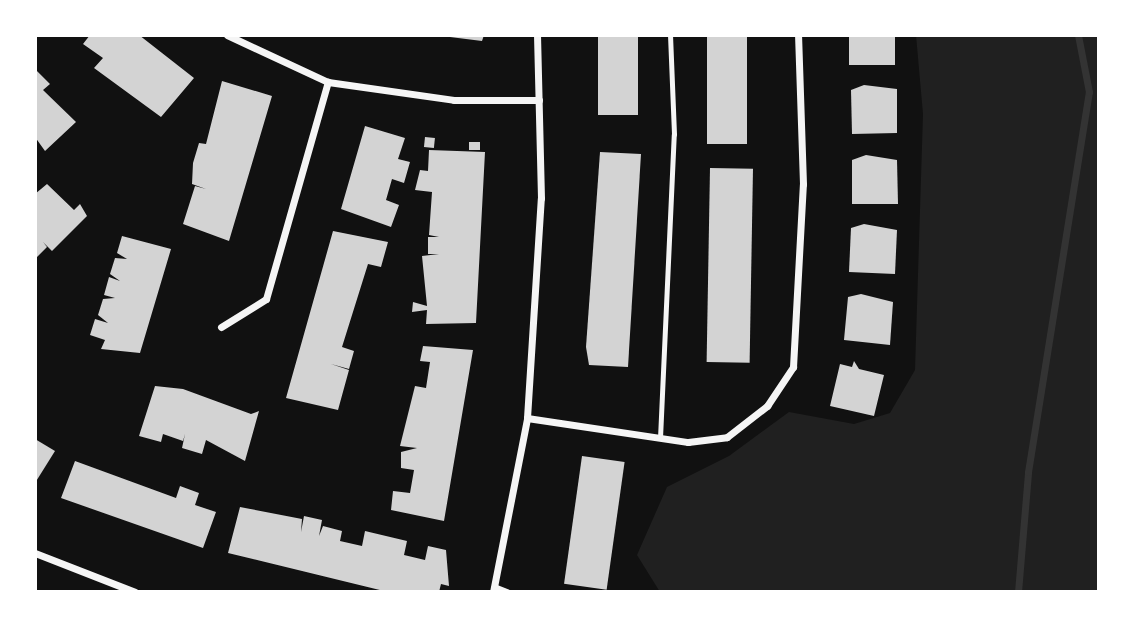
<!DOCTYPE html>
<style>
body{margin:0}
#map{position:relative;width:1134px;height:627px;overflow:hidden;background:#111;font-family:Barlow,sans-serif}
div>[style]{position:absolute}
.green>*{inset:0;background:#202020}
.stream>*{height:7px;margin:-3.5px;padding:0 3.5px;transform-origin:3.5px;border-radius:3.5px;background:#333}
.building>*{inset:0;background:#d3d3d3;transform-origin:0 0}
.service>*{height:5px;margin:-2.5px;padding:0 2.5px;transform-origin:2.5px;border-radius:2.5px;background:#f5f5f5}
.minor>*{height:7px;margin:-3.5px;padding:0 3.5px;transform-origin:3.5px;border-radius:3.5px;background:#f5f5f5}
span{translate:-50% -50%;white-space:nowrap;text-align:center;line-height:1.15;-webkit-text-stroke:6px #fff;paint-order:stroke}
.frame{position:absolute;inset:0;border:37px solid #fff;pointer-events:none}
</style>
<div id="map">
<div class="green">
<i style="clip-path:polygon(916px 35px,1099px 35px,1099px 592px,660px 592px,637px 555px,667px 487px,729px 456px,789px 412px,854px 424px,890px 413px,915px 370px,923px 114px)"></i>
</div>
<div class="stream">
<i style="left:1018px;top:592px;width:120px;rotate:-85.2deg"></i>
<i style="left:1028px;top:472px;width:385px;rotate:-80.9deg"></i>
<i style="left:1089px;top:92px;width:58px;rotate:-100.9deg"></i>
</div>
<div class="building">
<i style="clip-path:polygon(90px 35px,139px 35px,194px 78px,161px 117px,94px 68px,103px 58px,83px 44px)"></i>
<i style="clip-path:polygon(434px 35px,484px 35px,482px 41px)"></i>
<i style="left:598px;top:35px;width:40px;height:80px"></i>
<i style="left:707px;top:35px;width:40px;height:109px"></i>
<i style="left:849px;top:35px;width:46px;height:30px"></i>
<i style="clip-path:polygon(35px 69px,50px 84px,43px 90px,76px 122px,45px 151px,35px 137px)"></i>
<i style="clip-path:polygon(222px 81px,272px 96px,229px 241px,183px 224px,195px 186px,206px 189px,192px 184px,193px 163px,199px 143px,206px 144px)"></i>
<i style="clip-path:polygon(864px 85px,897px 89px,897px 133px,852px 134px,851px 90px)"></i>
<i style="clip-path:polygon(365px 126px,405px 138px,398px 159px,410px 162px,404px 183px,392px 179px,386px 200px,399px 205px,391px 227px,341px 209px)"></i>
<i style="left:425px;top:137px;width:10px;height:10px;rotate:6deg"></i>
<i style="left:469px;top:142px;width:11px;height:8px"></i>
<i style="clip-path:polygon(429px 150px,485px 152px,476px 323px,426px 324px,427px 310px,412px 312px,413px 302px,427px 306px,422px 256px,439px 254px,428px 254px,428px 237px,439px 237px,429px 235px,432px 192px,415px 190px,420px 170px,428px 171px)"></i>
<i style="clip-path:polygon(600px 152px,641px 154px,628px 367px,589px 365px,586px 347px)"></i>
<i style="clip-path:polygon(866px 155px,897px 160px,898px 204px,852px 204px,852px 160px)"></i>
<i style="left:710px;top:168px;width:43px;height:194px;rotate:1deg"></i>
<i style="clip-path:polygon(47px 184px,74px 210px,80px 204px,87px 216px,52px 251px,43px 242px,47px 247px,35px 259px,35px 194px)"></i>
<i style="clip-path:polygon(864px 224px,897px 230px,895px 274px,849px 272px,851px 228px)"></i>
<i style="clip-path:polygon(333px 231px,388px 242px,381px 267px,368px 264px,342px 347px,354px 351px,349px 369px,331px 364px,349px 370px,338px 410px,286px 398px)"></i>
<i style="clip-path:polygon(122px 236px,171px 249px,140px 353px,101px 349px,105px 340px,90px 335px,95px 319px,108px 323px,98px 315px,103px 299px,115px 298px,104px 295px,109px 277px,120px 281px,110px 274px,115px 258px,127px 259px,117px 253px)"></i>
<i style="clip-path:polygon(861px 294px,893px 302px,890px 345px,844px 340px,848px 297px)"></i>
<i style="clip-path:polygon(423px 346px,473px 350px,444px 521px,391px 510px,393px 491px,410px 493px,414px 470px,401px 468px,401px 452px,417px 448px,400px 446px,415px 386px,426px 388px,430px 362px,420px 361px)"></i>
<i style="clip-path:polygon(854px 361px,859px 369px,884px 375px,874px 416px,830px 406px,840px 364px,852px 367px)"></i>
<i style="clip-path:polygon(155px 386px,183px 389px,251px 414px,259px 411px,245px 461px,206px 440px,202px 454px,182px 448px,185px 434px,183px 441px,163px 434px,161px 442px,139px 436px)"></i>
<i style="clip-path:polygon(35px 439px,55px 451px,35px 483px)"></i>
<i style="left:582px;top:456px;width:43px;height:129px;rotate:8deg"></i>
<i style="clip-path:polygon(75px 461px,176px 498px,180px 486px,199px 493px,195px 505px,216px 512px,203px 548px,61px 498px)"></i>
<i style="clip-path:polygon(240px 507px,302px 519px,301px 532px,304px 516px,322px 520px,319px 536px,323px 526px,342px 531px,340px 541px,362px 546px,365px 531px,407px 541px,404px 555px,425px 560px,428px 546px,446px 550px,449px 586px,441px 584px,439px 592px,388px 592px,228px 553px)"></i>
</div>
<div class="service">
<i style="left:660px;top:438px;width:304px;rotate:-87.4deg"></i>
<i style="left:674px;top:134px;width:99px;rotate:-92.3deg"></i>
<i style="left:494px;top:586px;width:16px;rotate:22deg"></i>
</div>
<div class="minor">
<i style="left:227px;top:35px;width:111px;rotate:25deg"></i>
<i style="left:328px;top:82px;width:127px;rotate:8.1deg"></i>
<i style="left:454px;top:100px;width:85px"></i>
<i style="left:221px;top:327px;width:53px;rotate:-31.9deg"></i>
<i style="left:266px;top:299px;width:226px;rotate:-74.1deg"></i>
<i style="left:527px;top:418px;width:163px;rotate:8.5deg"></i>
<i style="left:688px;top:442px;width:39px;rotate:-7deg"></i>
<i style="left:727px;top:437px;width:51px;rotate:-37.8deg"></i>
<i style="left:767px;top:406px;width:47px;rotate:-56.3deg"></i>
<i style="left:793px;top:367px;width:183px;rotate:-86.9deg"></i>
<i style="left:803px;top:184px;width:149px;rotate:-91.9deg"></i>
<i style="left:35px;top:553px;width:107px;rotate:21.3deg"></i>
<i style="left:493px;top:592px;width:177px;rotate:-78.9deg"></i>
<i style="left:527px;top:418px;width:220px;rotate:-86.4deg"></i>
<i style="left:541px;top:198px;width:163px;rotate:-91.4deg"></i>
</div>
<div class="frame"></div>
</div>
